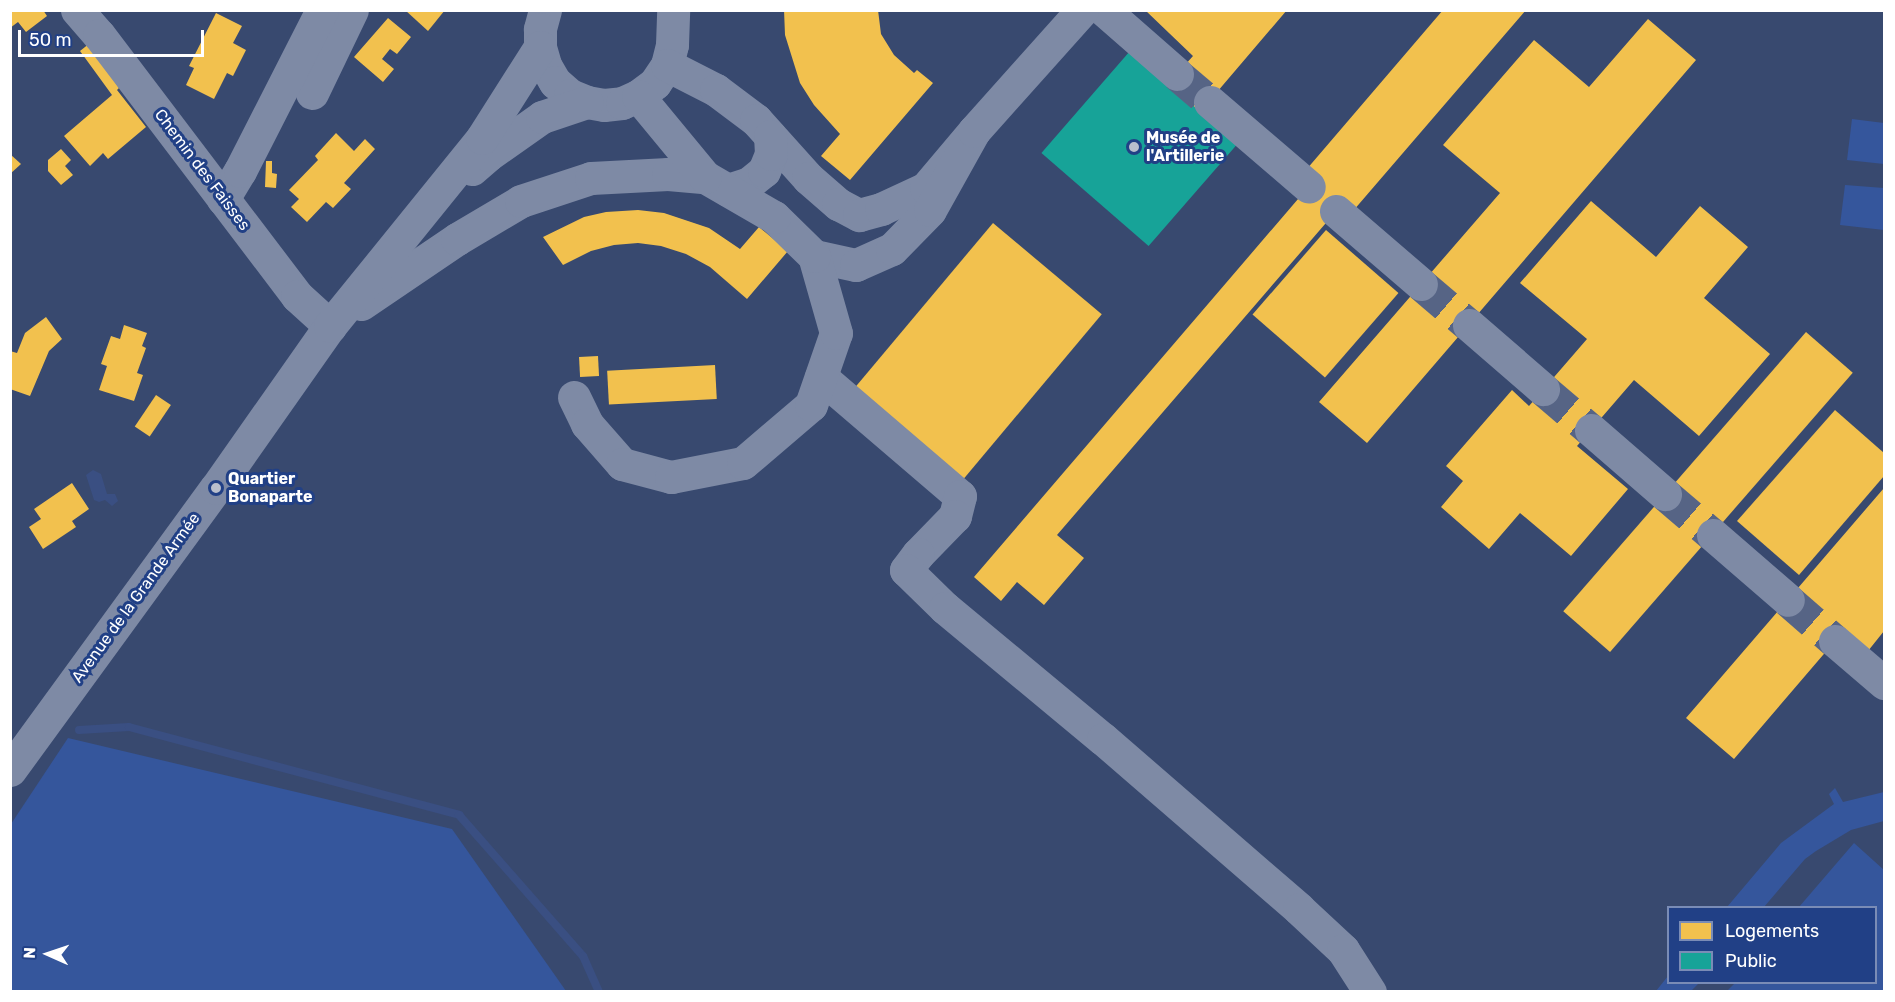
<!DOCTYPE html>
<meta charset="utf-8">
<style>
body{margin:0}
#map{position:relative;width:1895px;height:1002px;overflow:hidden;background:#38496f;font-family:Rubik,sans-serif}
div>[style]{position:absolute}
.green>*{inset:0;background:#35569c}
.water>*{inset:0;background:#3a4f82}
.homes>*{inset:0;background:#f2c14e;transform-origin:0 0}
.public>*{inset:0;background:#17a398;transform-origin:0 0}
.stream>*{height:8px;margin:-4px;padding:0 4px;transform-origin:4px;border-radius:4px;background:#3a4f82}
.minor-tunnel>*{height:33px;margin-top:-16.5px;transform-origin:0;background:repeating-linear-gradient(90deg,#566485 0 33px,transparent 0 49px)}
.minor>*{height:33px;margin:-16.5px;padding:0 16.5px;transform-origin:16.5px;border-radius:16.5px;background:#7e8aa5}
.dots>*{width:16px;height:16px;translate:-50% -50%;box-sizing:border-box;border:3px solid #214086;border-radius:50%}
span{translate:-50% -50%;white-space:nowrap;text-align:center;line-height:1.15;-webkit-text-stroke:6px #214086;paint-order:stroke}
.poi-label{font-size:16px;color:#fff;font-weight:700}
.left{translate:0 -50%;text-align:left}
.street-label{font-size:16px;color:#fff}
.frame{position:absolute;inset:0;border:12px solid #fff;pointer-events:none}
.legend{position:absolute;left:1667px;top:906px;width:210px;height:78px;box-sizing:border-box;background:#214086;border:2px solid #7a8cb6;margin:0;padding:8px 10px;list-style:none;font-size:18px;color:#fff}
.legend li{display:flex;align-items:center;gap:12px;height:30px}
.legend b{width:30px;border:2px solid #7a8cb6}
.north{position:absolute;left:18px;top:924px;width:60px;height:60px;-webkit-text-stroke:4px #214086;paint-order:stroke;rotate:273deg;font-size:16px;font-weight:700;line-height:24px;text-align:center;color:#fff}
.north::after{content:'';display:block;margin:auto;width:21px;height:27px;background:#fff;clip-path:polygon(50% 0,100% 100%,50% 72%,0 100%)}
.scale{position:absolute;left:18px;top:30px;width:186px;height:27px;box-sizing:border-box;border:3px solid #fff;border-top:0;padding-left:8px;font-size:18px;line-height:21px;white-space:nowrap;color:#fff;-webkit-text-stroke:4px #214086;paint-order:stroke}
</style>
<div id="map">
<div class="green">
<i style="clip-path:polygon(1852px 119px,1884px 123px,1884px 164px,1847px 160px)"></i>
<i style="clip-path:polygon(1845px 185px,1884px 188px,1884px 230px,1840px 225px)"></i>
<i style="clip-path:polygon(68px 738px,452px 829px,566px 991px,11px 991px,11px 824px)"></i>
<i style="clip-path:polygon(1835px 788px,1843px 802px,1884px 792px,1884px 821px,1851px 830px,1816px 851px,1805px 859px,1764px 907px,1727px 907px,1781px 843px,1834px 804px,1829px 794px)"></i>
<i style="clip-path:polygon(1854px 843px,1884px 870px,1884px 991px,1727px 991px,1735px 983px,1876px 982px,1876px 908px,1799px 907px)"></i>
<i style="clip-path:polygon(1668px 976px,1668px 982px,1699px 983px,1691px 991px,1656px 991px)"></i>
</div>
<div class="water">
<i style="clip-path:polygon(93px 470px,101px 474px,107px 494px,115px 494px,118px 501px,112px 506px,105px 500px,99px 502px,94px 500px,86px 475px)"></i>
</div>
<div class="homes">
<i style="clip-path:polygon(10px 10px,43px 10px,47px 16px,26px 32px,18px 22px,10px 28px)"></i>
<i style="clip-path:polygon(405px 10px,445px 10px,428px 31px)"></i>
<i style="clip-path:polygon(784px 10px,878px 10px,881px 34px,894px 55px,914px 73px,917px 70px,933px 83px,850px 180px,821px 156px,840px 134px,814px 105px,800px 83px,785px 35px)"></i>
<i style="clip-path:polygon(1145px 10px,1287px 10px,1200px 112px,1168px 84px,1193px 56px)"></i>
<i style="clip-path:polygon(1443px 10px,1526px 10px,1353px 211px,1344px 202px,1057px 535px,1084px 558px,1044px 605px,1017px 582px,1001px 601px,974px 577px,1316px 178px,1306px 170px)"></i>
<i style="clip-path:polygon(216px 13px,242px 26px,233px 43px,246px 50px,233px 76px,227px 73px,214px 99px,186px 85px,194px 68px,189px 66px)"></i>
<i style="clip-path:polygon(388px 18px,411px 37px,397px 54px,390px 49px,382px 59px,394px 69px,383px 82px,354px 57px)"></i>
<i style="clip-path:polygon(1648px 19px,1696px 60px,1367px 443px,1319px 402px,1500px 193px,1443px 145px,1534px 40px,1589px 87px)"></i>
<i style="clip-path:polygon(90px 43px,119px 88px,117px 90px,146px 127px,108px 159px,103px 153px,90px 166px,64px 136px,112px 95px,80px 51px)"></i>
<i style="clip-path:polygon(336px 133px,354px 151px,365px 139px,375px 149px,344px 183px,351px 189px,333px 208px,326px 202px,307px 222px,291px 207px,299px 199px,289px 190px,318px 160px,315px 156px)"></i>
<i style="clip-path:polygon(61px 149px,71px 160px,65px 166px,73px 175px,61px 185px,48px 171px,48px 160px)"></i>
<i style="clip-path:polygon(10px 154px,21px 164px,10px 174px)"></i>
<i style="clip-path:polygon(266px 161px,272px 161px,272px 173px,277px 174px,276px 188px,265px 187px)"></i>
<i style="clip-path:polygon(1591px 201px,1656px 257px,1700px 206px,1748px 247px,1704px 298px,1770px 354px,1699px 436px,1634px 380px,1577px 446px,1628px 489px,1571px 556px,1520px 513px,1489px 549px,1441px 507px,1463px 481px,1446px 466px,1512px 390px,1529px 406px,1587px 339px,1520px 283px)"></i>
<i style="clip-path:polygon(638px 210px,664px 213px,709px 228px,740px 249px,759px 227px,788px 251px,747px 299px,710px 267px,686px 254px,661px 246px,638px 243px,614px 245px,591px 251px,563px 265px,543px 237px,584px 217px,606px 212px)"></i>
<i style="left:993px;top:223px;width:142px;height:216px;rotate:40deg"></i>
<i style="left:1326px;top:230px;width:96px;height:112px;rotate:41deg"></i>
<i style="clip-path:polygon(46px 317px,62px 339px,49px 351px,30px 396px,10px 389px,10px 351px,17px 353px,25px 333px)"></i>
<i style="clip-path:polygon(124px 325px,147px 333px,142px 346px,146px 348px,137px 373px,143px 375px,134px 401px,99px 390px,107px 366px,101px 364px,111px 336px,120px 339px)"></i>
<i style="left:1806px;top:332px;width:62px;height:370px;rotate:41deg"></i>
<i style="left:598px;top:356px;width:20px;height:19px;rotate:87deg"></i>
<i style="left:715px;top:365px;width:34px;height:108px;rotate:87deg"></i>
<i style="left:156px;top:395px;width:18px;height:38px;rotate:34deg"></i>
<i style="clip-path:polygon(1835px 410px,1884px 453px,1884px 476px,1799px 575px,1737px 521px)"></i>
<i style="clip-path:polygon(72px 483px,89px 509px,72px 521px,76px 527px,43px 549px,29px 527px,41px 519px,34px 509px)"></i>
<i style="clip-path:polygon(1884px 488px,1884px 631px,1868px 651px,1835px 641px,1734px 759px,1686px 718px)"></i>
</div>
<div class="public">
<i style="left:1130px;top:51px;width:142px;height:135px;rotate:41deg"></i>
</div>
<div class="stream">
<i style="left:79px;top:730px;width:50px;rotate:-3.4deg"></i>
<i style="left:129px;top:727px;width:342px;rotate:14.9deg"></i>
<i style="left:459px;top:815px;width:188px;rotate:48.7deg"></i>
<i style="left:583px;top:956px;width:39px;rotate:66deg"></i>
</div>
<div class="minor-tunnel">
<i style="left:1177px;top:74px;width:43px;rotate:40.3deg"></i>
<i style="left:1421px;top:284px;width:63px;rotate:40.5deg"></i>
<i style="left:1543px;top:389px;width:63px;rotate:40.5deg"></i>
<i style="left:1665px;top:494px;width:63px;rotate:40.5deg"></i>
<i style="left:1788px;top:600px;width:62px;rotate:41.1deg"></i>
</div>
<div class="minor">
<i style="left:77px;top:10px;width:33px;rotate:49deg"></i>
<i style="left:99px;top:35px;width:328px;rotate:52.8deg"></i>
<i style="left:297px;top:296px;width:45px;rotate:42.3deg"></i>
<i style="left:545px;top:10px;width:20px;rotate:105deg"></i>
<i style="left:540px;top:29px;width:18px;rotate:90deg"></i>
<i style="left:540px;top:47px;width:19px;rotate:74deg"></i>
<i style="left:545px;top:65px;width:20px;rotate:60deg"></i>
<i style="left:555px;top:82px;width:20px;rotate:41deg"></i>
<i style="left:570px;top:95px;width:18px;rotate:22deg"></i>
<i style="left:587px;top:102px;width:17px;rotate:10deg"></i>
<i style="left:604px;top:105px;width:18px;rotate:-6deg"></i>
<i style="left:622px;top:103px;width:17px;rotate:-24deg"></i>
<i style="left:638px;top:96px;width:21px;rotate:-37deg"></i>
<i style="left:655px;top:83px;width:22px;rotate:-56deg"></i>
<i style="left:667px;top:65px;width:21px;rotate:-76deg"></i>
<i style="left:672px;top:45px;width:35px;rotate:-88deg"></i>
<i style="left:1104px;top:10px;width:97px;rotate:41.2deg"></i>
<i style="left:667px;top:65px;width:55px;rotate:27deg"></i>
<i style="left:716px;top:90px;width:50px;rotate:36.9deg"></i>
<i style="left:756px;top:120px;width:78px;rotate:48.1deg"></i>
<i style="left:808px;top:178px;width:40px;rotate:41deg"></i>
<i style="left:838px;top:204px;width:24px;rotate:28deg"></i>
<i style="left:859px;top:215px;width:23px;rotate:-15deg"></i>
<i style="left:881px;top:209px;width:50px;rotate:-25deg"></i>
<i style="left:926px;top:188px;width:75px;rotate:-49.9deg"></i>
<i style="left:312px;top:93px;width:92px;rotate:-64.3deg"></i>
<i style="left:1210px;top:102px;width:130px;rotate:40.6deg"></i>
<i style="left:472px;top:169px;width:21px;rotate:-41deg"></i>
<i style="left:488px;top:155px;width:66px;rotate:-35.1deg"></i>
<i style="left:542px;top:117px;width:47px;rotate:-18.4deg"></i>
<i style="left:728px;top:190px;width:22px;rotate:-18deg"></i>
<i style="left:749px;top:183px;width:19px;rotate:-39deg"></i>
<i style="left:764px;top:171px;width:18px;rotate:-68deg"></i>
<i style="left:771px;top:154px;width:18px;rotate:-93deg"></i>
<i style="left:223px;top:199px;width:33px;rotate:-59deg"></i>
<i style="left:240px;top:171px;width:181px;rotate:-63deg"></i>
<i style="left:1336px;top:211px;width:112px;rotate:40.7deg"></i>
<i style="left:814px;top:256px;width:43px;rotate:12.1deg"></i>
<i style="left:856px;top:265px;width:39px;rotate:-24deg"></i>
<i style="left:892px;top:249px;width:54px;rotate:-45.7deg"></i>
<i style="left:930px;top:210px;width:90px;rotate:-60.9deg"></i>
<i style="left:974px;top:131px;width:162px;rotate:-48.2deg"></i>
<i style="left:361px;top:304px;width:116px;rotate:-34.1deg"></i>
<i style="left:457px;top:239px;width:74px;rotate:-30.7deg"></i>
<i style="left:521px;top:201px;width:74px;rotate:-18.2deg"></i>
<i style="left:591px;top:178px;width:77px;rotate:-3deg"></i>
<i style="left:668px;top:174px;width:37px;rotate:5deg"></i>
<i style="left:1469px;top:325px;width:98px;rotate:40.9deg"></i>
<i style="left:821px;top:377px;width:183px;rotate:40.6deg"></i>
<i style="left:960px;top:496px;width:21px;rotate:104deg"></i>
<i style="left:955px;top:516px;width:53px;rotate:134.2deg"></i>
<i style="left:918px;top:554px;width:20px;rotate:127deg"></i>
<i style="left:906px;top:570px;width:54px;rotate:44.3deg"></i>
<i style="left:945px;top:608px;width:205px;rotate:39.7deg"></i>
<i style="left:1103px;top:739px;width:259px;rotate:40.9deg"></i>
<i style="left:1299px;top:909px;width:60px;rotate:43deg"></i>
<i style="left:1343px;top:950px;width:50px;rotate:57.3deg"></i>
<i style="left:574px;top:397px;width:30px;rotate:64deg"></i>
<i style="left:587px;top:424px;width:53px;rotate:48.8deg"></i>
<i style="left:622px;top:464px;width:51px;rotate:14.9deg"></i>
<i style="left:671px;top:477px;width:73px;rotate:-11deg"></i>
<i style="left:743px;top:463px;width:89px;rotate:-40.5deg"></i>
<i style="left:811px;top:405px;width:76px;rotate:-70.9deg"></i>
<i style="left:836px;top:333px;width:80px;rotate:-105.9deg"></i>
<i style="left:814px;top:256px;width:56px;rotate:-135.7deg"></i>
<i style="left:774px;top:217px;width:80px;rotate:-149.9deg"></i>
<i style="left:705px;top:177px;width:105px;rotate:-129.6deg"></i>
<i style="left:1591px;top:430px;width:98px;rotate:40.9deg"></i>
<i style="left:1713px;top:535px;width:99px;rotate:40.9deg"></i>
<i style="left:1835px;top:641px;width:65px;rotate:40.6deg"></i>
<i style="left:10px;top:770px;width:349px;rotate:-53.9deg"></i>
<i style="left:216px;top:488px;width:198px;rotate:-54.9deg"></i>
<i style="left:330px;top:326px;width:242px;rotate:-51deg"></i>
<i style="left:482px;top:138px;width:108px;rotate:-57.5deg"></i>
</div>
<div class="dots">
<i style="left:1134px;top:147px;background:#b9bfcd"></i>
<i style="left:216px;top:488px;background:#b9bfcd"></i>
</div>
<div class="poi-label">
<span class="left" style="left:1146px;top:147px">Musée de<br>l'Artillerie</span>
<span class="left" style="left:228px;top:488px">Quartier<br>Bonaparte</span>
</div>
<div class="street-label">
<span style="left:202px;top:170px;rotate:53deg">Chemin des Faisses</span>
<span style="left:136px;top:598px;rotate:-54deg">Avenue de la Grande Armée</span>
</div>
<div class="frame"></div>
<ul class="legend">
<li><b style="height:16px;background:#f2c14e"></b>Logements</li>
<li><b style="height:16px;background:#17a398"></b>Public</li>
</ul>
<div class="north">N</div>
<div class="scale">50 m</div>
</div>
